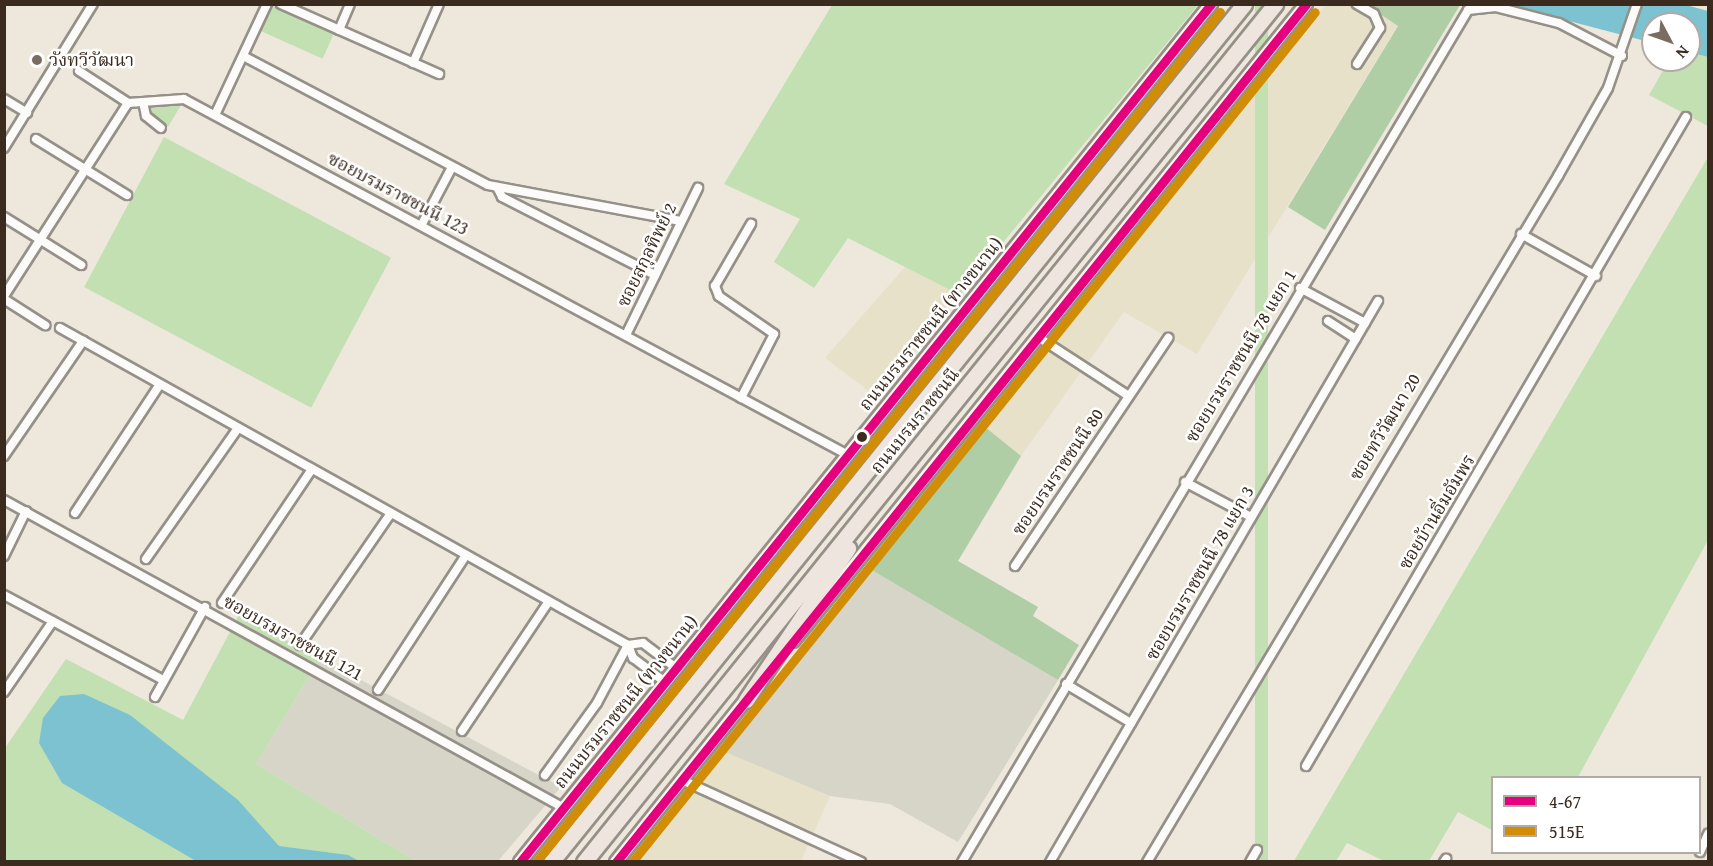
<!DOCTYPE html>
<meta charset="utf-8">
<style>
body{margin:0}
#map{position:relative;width:1713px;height:866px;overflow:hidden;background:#eee7dc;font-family:"Gentium Book Plus","Noto Serif Thai",serif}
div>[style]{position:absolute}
.built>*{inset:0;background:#e7e1c9}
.industrial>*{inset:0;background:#d7d4c8}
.green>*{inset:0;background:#c2e0b1;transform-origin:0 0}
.forest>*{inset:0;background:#b0cea6}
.water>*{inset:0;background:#7dc2d0}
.roads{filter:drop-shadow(2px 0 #959088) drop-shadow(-2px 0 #959088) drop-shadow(0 2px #959088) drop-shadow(0 -2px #959088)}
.minor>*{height:8px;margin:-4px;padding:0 4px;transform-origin:4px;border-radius:4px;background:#fcfbfa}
.secondary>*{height:12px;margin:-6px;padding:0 6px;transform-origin:6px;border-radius:6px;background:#f6f3ef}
.trunk>*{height:15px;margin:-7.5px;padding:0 7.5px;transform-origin:7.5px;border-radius:7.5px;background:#ede5de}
.bus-1>*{height:9px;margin:-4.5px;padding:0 4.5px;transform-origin:4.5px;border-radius:4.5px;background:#e5007d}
.bus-2>*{height:9px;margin:-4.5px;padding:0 4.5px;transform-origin:4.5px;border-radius:4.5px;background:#d18d06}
.dots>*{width:16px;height:16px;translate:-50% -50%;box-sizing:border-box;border:3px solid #fff;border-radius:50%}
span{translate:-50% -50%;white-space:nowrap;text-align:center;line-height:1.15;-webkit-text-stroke:5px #fff;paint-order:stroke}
.poi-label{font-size:18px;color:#3b2a1e}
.left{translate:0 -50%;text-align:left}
.street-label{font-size:18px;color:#3b2a1e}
.frame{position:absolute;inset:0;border:6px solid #3b2a1e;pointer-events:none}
.legend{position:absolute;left:1491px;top:776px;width:210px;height:78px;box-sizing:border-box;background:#fff;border:2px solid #b1aaa5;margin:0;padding:8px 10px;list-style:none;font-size:18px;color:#3b2a1e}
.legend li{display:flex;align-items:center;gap:12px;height:30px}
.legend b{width:30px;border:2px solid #b1aaa5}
.north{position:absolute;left:1641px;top:12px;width:60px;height:60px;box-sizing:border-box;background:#fff;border:2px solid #b1aaa5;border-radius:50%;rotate:131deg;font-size:16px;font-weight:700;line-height:24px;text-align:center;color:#3b2a1e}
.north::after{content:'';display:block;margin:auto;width:21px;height:27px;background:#7a6c60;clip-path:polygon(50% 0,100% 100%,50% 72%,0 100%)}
</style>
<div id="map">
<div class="built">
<i style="clip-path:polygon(1326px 5px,1367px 5px,1398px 25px,1197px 354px,1124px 312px,1021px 456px,985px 427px)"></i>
<i style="clip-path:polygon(905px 267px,960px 295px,878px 398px,825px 358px)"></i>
<i style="clip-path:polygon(725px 752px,830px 796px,801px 861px,638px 862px)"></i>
</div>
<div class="industrial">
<i style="clip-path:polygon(870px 569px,1058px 680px,958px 842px,890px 804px,830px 796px,725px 752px)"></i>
<i style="clip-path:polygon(320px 658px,561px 787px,498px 861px,416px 861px,256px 764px)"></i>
</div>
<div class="green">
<i style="left:271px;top:5px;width:69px;height:28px;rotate:24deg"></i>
<i style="clip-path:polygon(832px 5px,832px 4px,1198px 5px,960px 295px,848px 238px,814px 288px,774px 262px,800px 219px,724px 184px)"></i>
<i style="left:1255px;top:5px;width:13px;height:1102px"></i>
<i style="clip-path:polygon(1689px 52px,1708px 57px,1708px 126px,1649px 95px,1669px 60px,1689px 60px)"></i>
<i style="clip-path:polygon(157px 104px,181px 105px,168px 127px,150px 117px,147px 107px)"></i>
<i style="left:164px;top:137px;width:257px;height:170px;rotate:28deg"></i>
<i style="clip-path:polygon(1708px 157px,1708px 540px,1578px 777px,1492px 778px,1492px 830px,1458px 812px,1429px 861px,1384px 861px,1347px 843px,1336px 861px,1294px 861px)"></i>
<i style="clip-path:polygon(239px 615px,320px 658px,256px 764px,416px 861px,5px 862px,5px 748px,66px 659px,183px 720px)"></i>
</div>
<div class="forest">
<i style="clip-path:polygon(1367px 5px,1460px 5px,1325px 230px,1288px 207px,1398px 26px)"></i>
<i style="clip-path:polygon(985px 427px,1021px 456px,958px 561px,1038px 607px,1033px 616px,1079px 645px,1058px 680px,870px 569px)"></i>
</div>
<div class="water">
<i style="clip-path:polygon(1508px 5px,1686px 5px,1708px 11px,1708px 57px,1689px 52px,1689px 24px,1653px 24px,1653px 43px)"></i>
<i style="clip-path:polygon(84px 694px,130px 715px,238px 800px,279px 846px,348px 855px,359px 861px,196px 861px,62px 783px,39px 743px,43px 718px,60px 696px)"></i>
</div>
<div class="roads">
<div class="minor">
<i style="left:281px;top:4px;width:173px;rotate:23.9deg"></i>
<i style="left:339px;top:30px;width:28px;rotate:-67deg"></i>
<i style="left:247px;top:58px;width:272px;rotate:27.8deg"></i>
<i style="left:488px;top:185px;width:196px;rotate:10.6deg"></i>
<i style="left:413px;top:63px;width:64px;rotate:-66.2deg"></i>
<i style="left:1357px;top:64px;width:43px;rotate:-57.4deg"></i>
<i style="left:1380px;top:28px;width:15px;rotate:-113deg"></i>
<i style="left:1374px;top:14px;width:20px;rotate:-150deg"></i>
<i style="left:79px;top:71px;width:59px;rotate:33.1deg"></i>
<i style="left:4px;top:99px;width:27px;rotate:31deg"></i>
<i style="left:143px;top:102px;width:14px;rotate:78deg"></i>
<i style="left:146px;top:116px;width:19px;rotate:39deg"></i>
<i style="left:215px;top:115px;width:123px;rotate:-64.9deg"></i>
<i style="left:36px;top:139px;width:107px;rotate:31.6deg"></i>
<i style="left:4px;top:148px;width:169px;rotate:-58.3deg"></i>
<i style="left:497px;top:187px;width:11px;rotate:63deg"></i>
<i style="left:502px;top:197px;width:172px;rotate:27deg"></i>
<i style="left:4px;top:217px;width:91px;rotate:31.9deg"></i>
<i style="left:422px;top:224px;width:62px;rotate:-62.2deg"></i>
<i style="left:1521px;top:234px;width:86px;rotate:29.2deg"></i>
<i style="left:1300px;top:288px;width:74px;rotate:28.3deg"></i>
<i style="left:4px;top:296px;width:229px;rotate:-57.3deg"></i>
<i style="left:128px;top:103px;width:56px;rotate:-4.1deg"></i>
<i style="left:184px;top:99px;width:753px;rotate:28.2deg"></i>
<i style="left:4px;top:299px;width:49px;rotate:32.4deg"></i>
<i style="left:1328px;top:321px;width:33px;rotate:33deg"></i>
<i style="left:60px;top:328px;width:650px;rotate:29.17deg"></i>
<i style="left:628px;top:645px;width:66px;rotate:118.1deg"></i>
<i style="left:597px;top:703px;width:89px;rotate:125.8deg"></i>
<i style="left:626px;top:335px;width:164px;rotate:-63.9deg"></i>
<i style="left:1038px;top:337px;width:108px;rotate:33deg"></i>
<i style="left:741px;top:398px;width:72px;rotate:-62.7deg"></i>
<i style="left:774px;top:334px;width:67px;rotate:-145.4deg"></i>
<i style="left:719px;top:296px;width:11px;rotate:-112deg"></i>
<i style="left:715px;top:286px;width:72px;rotate:-59.9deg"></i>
<i style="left:4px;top:456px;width:140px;rotate:-55.5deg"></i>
<i style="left:1185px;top:482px;width:75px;rotate:27.9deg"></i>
<i style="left:4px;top:500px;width:639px;rotate:28.81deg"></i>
<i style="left:75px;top:513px;width:154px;rotate:-56.6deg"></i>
<i style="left:4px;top:556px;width:50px;rotate:-63.9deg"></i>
<i style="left:146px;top:559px;width:160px;rotate:-54.9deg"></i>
<i style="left:1015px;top:566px;width:275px;rotate:-56.1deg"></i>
<i style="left:4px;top:595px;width:180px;rotate:28.1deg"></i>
<i style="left:222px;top:603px;width:161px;rotate:-56.1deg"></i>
<i style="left:300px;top:645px;width:160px;rotate:-55.4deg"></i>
<i style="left:665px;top:682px;width:40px;rotate:-143deg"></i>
<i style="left:633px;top:658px;width:14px;rotate:-111deg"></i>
<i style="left:628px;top:645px;width:15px;rotate:-8deg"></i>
<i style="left:643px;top:643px;width:41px;rotate:37.1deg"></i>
<i style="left:1066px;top:684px;width:76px;rotate:31deg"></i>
<i style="left:378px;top:690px;width:161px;rotate:-56.9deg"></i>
<i style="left:4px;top:692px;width:86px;rotate:-55.4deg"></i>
<i style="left:155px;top:697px;width:103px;rotate:-60.9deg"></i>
<i style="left:462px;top:731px;width:156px;rotate:-56.2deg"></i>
<i style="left:1306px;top:766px;width:752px;rotate:-59.65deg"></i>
<i style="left:682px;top:780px;width:197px;rotate:24.6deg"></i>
<i style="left:1700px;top:852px;width:20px;rotate:-66deg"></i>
<i style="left:962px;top:862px;width:991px;rotate:-59.29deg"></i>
<i style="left:1468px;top:10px;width:28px;rotate:-6deg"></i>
<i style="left:1496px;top:7px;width:65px;rotate:14.3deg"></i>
<i style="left:1559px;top:23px;width:71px;rotate:27.6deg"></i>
<i style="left:1050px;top:862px;width:650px;rotate:-59.69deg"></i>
<i style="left:1147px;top:862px;width:800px;rotate:-59.07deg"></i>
<i style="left:1558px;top:176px;width:101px;rotate:-60.4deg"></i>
<i style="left:1608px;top:88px;width:89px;rotate:-71deg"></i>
<i style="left:1250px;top:862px;width:14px;rotate:-60deg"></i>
<i style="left:1444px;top:862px;width:4px;rotate:-56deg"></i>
</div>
<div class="secondary">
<i style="left:793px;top:641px;width:818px;rotate:-51.15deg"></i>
<i style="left:520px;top:862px;width:1102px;rotate:-51.15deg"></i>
<i style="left:616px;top:862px;width:214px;rotate:-51.3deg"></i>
</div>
<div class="trunk">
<i style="left:746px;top:700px;width:183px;rotate:-56.1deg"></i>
<i style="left:551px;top:862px;width:1103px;rotate:-51.07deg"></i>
<i style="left:584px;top:862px;width:1102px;rotate:-51.15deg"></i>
</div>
</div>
<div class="bus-1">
<i style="left:520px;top:862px;width:1102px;rotate:-51.15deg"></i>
<i style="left:616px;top:862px;width:1101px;rotate:-51.19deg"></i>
</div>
<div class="bus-2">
<i style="left:536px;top:862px;width:1091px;rotate:-51.18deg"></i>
<i style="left:632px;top:862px;width:1090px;rotate:-51.22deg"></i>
</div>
<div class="dots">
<i style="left:37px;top:60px;background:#7a6c60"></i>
<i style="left:862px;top:437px;background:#3b2a1e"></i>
</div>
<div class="poi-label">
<span class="left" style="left:49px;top:60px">วังทวีวัฒนา</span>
</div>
<div class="street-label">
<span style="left:398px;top:194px;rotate:28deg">ซอยบรมราชชนนี 123</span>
<span style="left:647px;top:255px;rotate:-64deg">ซอยสกุลทิพย์ 2</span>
<span style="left:931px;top:324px;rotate:-51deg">ถนนบรมราชชนนี (ทางขนาน)</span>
<span style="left:1241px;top:356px;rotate:-59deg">ซอยบรมราชชนนี 78 แยก 1</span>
<span style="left:915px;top:421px;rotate:-51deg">ถนนบรมราชชนนี</span>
<span style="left:1385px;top:427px;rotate:-59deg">ซอยทวีวัฒนา 20</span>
<span style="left:1058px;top:472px;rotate:-56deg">ซอยบรมราชชนนี 80</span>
<span style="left:1437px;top:512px;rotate:-59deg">ซอยบ้านอิ่มอัมพร</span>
<span style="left:1200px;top:573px;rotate:-60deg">ซอยบรมราชชนนี 78 แยก 3</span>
<span style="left:293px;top:638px;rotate:29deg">ซอยบรมราชชนนี 121</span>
<span style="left:626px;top:702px;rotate:-51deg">ถนนบรมราชชนนี (ทางขนาน)</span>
</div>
<div class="frame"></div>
<ul class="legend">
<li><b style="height:8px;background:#e5007d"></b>4-67</li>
<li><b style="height:8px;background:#d18d06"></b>515E</li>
</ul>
<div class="north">N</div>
</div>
